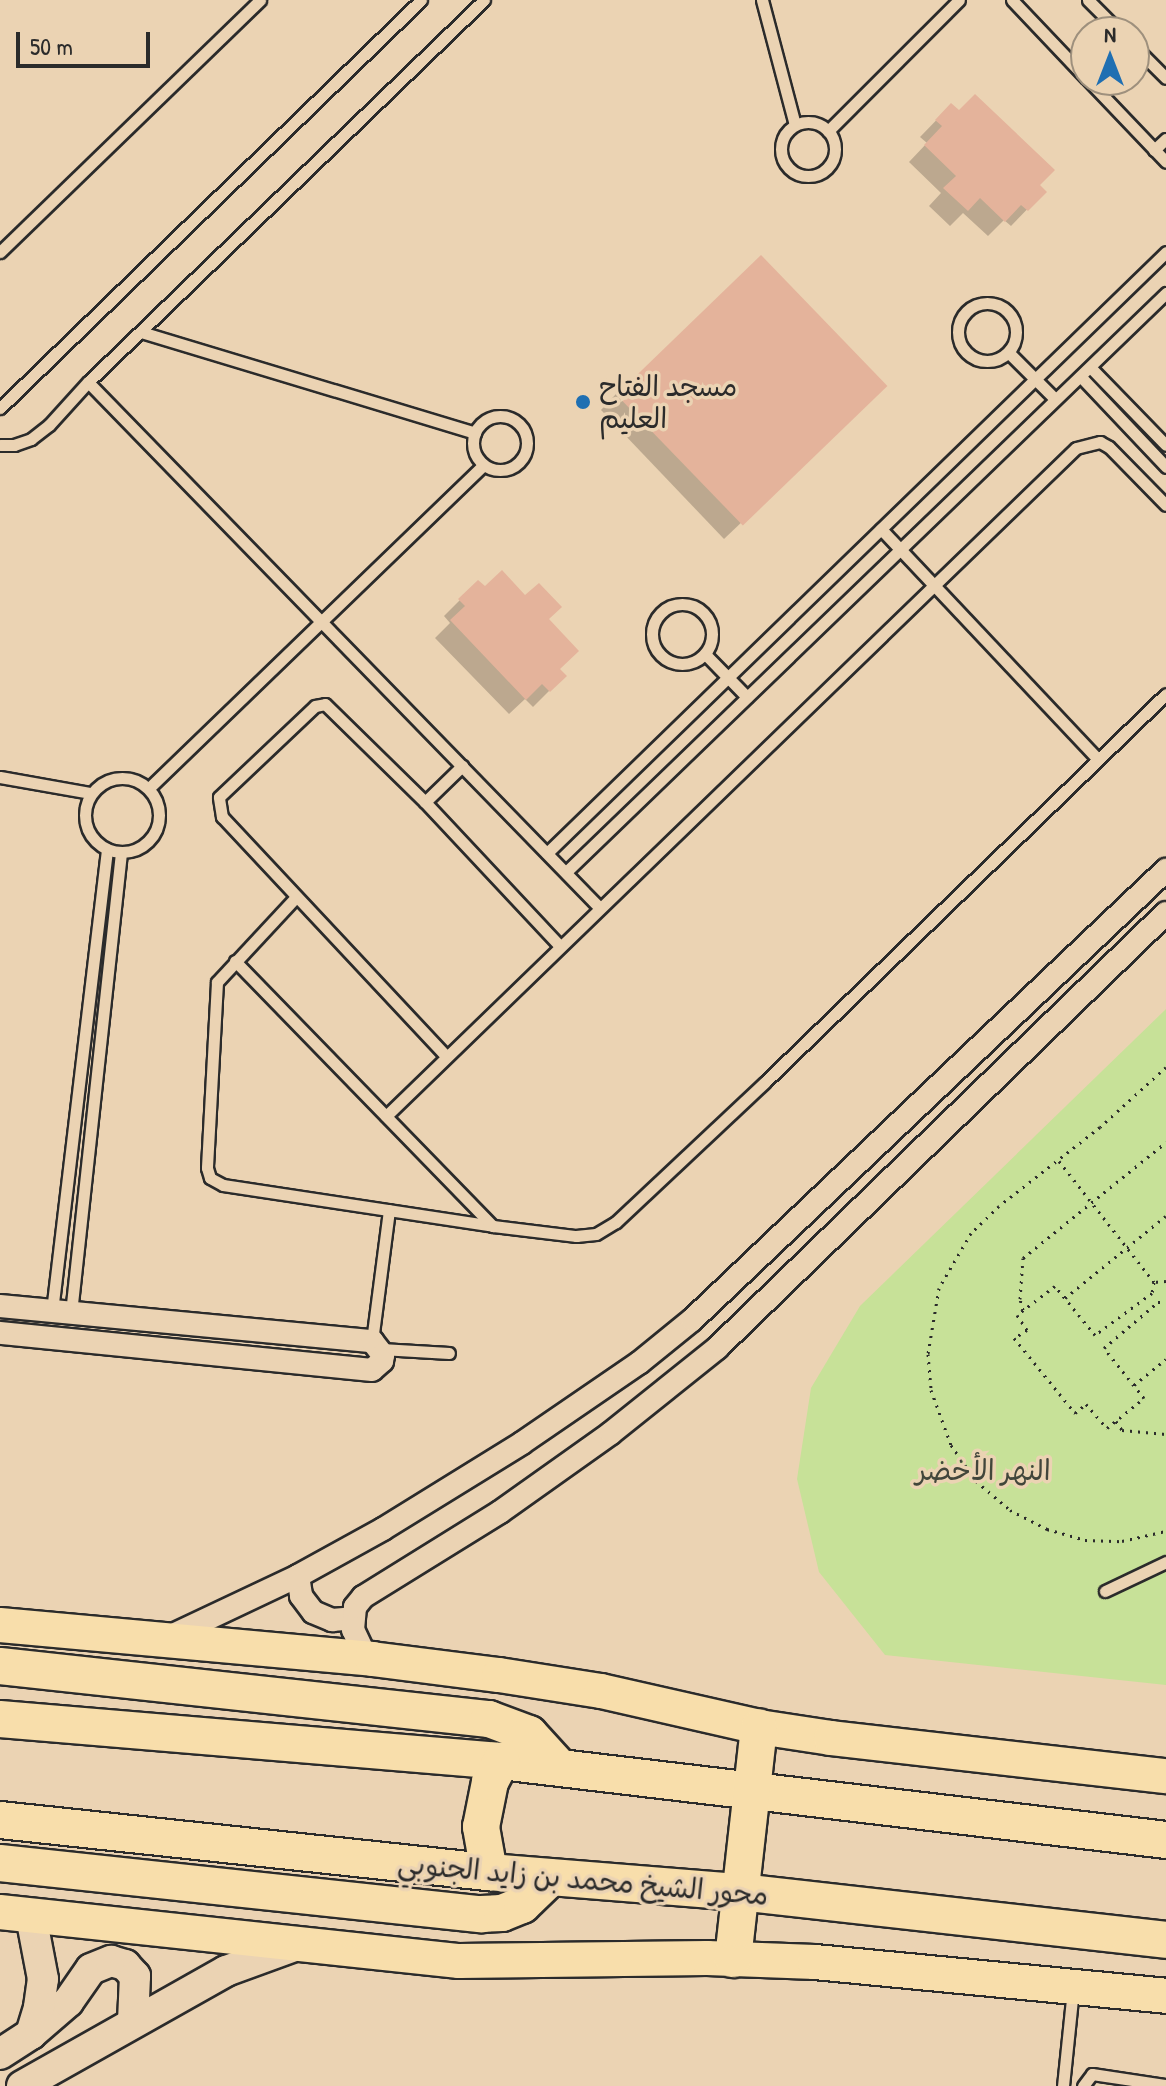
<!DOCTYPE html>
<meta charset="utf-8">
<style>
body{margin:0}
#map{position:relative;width:1166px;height:2086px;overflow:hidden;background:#ebd3b3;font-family:"Patrick Hand","Playpen Sans Arabic",sans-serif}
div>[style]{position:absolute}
.green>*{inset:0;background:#c7e198}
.shadow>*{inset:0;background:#0003}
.building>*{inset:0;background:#e4b39b;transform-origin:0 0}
.path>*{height:3px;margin-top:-1.5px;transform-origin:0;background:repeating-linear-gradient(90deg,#2b2b2b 0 2px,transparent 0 8px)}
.roads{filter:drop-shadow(2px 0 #2b2b2b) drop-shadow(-2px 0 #2b2b2b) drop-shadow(0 2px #2b2b2b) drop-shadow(0 -2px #2b2b2b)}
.service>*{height:11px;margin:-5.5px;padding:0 5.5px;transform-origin:5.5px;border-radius:5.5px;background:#ebd3b3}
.service>.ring{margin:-5.5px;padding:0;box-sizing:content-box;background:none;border:11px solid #ebd3b3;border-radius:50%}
.minor>*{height:22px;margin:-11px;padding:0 11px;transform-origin:11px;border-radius:11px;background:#ebd3b3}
.secondary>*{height:30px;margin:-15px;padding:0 15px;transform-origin:15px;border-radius:15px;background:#ebd3b3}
.primary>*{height:34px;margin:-17px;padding:0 17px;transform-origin:17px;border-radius:17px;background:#f8deab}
.trunk>*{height:36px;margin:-18px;padding:0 18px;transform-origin:18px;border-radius:18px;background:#f8deab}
.dots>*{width:22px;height:22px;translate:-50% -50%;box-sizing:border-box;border:4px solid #ebd3b3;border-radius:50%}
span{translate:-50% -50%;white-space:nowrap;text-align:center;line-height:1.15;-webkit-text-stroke:7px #ebd3b3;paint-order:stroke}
.poi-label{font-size:28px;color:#2b2b2b}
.left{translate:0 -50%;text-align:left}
.park-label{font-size:28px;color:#42463b}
.street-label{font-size:28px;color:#2b2b2b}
.north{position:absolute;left:1070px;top:16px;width:80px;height:80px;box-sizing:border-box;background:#ebd3b3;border:2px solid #9e907d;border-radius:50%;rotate:0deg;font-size:22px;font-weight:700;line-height:32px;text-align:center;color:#2b2b2b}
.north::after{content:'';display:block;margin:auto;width:28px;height:36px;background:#1f6fb2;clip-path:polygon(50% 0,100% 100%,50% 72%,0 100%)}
.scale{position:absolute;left:16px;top:32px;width:134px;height:36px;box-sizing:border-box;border:4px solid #2b2b2b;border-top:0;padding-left:10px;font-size:24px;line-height:28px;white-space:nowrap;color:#2b2b2b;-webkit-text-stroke:6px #ebd3b3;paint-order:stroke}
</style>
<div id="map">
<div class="green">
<i style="clip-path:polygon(1166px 1009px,1166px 1685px,885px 1655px,819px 1572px,797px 1479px,811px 1388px,860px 1306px)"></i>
</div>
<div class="shadow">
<i style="clip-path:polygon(951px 105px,1044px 192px,1011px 226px,1004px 220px,988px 236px,963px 213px,950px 226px,929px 206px,941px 193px,909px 162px,927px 143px,920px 137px)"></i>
<i style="clip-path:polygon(616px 394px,868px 402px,724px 539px,601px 410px)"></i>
<i style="clip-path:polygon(460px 600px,546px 619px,558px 669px,564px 676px,533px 707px,525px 699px,509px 714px,435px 638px,450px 623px,444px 616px)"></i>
</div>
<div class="building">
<i style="clip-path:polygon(975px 94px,1055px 170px,1040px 185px,1047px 192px,1028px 211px,1021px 205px,1005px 222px,980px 198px,968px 211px,943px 188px,956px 176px,924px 145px,942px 126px,935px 120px,951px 103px,959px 110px)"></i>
<i style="left:761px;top:255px;width:182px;height:201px;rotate:46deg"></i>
<i style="clip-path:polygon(502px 570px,525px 595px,539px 583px,562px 607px,549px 619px,579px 651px,560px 669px,567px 676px,550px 692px,542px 684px,526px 700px,450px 620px,465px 606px,458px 599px,478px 580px,485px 586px)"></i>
</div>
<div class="path">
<i style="left:1166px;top:1067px;width:89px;rotate:137.7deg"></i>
<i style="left:1100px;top:1127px;width:128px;rotate:142deg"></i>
<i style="left:999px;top:1206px;width:39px;rotate:136deg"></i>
<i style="left:971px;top:1233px;width:64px;rotate:120.2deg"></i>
<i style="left:939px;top:1288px;width:67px;rotate:99.5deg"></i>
<i style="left:928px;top:1354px;width:36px;rotate:85deg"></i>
<i style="left:931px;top:1390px;width:59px;rotate:70deg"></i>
<i style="left:951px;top:1445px;width:44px;rotate:55.2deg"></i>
<i style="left:976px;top:1481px;width:45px;rotate:40.5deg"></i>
<i style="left:1010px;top:1510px;width:42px;rotate:27.2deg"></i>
<i style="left:1047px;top:1529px;width:40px;rotate:16deg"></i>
<i style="left:1085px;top:1540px;width:37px;rotate:2deg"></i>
<i style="left:1122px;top:1541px;width:45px;rotate:-12.8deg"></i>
<i style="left:1059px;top:1161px;width:154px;rotate:51.9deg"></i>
<i style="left:1166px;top:1281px;width:12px;rotate:175deg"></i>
<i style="left:1154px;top:1282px;width:11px;rotate:100deg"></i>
<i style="left:1152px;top:1293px;width:71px;rotate:143.6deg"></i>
<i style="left:1095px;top:1335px;width:63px;rotate:-129.2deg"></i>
<i style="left:1055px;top:1286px;width:48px;rotate:142.7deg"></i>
<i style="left:1017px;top:1315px;width:18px;rotate:56deg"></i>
<i style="left:1027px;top:1330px;width:15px;rotate:148deg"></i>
<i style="left:1014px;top:1338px;width:97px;rotate:50.9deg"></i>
<i style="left:1075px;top:1413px;width:14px;rotate:-39deg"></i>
<i style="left:1086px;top:1404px;width:32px;rotate:49deg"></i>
<i style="left:1107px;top:1428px;width:48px;rotate:-39deg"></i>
<i style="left:1144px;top:1398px;width:64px;rotate:-128.7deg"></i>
<i style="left:1104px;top:1348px;width:71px;rotate:-40.4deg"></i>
<i style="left:1158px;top:1302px;width:8px"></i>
<i style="left:1065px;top:1298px;width:130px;rotate:-39.1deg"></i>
<i style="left:1023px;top:1310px;width:11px;rotate:-105deg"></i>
<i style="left:1020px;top:1299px;width:41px;rotate:-85.8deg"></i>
<i style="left:1023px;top:1258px;width:184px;rotate:-39deg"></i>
<i style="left:1134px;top:1385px;width:41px;rotate:-39.1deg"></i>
<i style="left:1116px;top:1421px;width:11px;rotate:56deg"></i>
<i style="left:1122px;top:1430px;width:44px;rotate:5.2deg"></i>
</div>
<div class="roads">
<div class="service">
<i style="left:762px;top:0;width:129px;rotate:75.2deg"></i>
<i style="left:1012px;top:0;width:108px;rotate:46.5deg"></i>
<i style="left:1088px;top:0;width:45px;rotate:45deg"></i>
<i style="left:1134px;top:46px;width:45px;rotate:45deg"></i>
<i style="left:1088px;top:80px;width:113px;rotate:46.4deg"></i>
<i class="ring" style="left:781px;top:122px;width:43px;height:43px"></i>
<i style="left:828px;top:131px;width:185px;rotate:-45deg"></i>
<i style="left:1154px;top:150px;width:16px;rotate:-43deg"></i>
<i style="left:0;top:252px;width:362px;rotate:-44.1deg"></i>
<i class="ring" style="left:958px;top:303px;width:47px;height:47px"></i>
<i style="left:141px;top:332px;width:349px;rotate:16.8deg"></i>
<i style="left:1009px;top:353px;width:65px;rotate:45deg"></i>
<i style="left:1091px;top:368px;width:107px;rotate:45.8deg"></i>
<i style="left:1081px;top:377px;width:124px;rotate:46.6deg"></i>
<i style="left:88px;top:382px;width:731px;rotate:45.78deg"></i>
<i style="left:0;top:408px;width:586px;rotate:-44.1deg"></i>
<i class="ring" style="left:473px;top:416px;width:43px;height:43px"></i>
<i style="left:0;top:445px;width:14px"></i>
<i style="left:14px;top:445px;width:18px;rotate:-19deg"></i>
<i style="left:31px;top:439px;width:23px;rotate:-38deg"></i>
<i style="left:49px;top:425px;width:58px;rotate:-47.8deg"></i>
<i style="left:88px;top:382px;width:550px;rotate:-43.97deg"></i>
<i style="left:881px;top:529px;width:316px;rotate:46.7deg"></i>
<i class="ring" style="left:652px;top:604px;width:49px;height:49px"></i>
<i style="left:705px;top:654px;width:60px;rotate:45.7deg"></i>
<i style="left:0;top:777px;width:91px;rotate:10.1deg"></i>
<i class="ring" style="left:85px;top:778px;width:63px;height:63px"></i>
<i style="left:149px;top:788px;width:465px;rotate:-44deg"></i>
<i style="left:425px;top:802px;width:52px;rotate:-44.2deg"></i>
<i style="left:547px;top:853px;width:863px;rotate:-44.15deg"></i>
<i style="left:566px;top:872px;width:834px;rotate:-43.98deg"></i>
<i style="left:296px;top:897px;width:116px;rotate:132.9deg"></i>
<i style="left:217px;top:982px;width:186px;rotate:93.1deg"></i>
<i style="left:207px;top:1168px;width:10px;rotate:73deg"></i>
<i style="left:210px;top:1178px;width:15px;rotate:28deg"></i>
<i style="left:223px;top:1185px;width:273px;rotate:8.6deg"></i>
<i style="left:493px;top:1226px;width:84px;rotate:6.9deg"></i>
<i style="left:576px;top:1236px;width:20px;rotate:-6deg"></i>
<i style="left:596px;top:1234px;width:23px;rotate:-31deg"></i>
<i style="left:616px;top:1222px;width:203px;rotate:-43.2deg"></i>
<i style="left:764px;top:1083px;width:559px;rotate:-44.06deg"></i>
<i style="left:235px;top:961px;width:370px;rotate:45.8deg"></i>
<i style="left:446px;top:1056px;width:328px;rotate:-133.1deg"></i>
<i style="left:222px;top:817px;width:20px;rotate:-99deg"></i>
<i style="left:219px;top:797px;width:132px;rotate:-43.5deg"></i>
<i style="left:315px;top:706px;width:10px;rotate:-11deg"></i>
<i style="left:325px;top:704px;width:140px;rotate:44.4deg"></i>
<i style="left:425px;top:802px;width:196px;rotate:46.9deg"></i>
<i style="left:386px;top:1116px;width:960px;rotate:-44.07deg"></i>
<i style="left:1076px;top:448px;width:25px;rotate:-14deg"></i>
<i style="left:1100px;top:442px;width:10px;rotate:29deg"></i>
<i style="left:1109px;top:447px;width:81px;rotate:45.5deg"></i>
<i style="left:52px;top:1311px;width:465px;rotate:-83.2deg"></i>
<i style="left:71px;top:1313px;width:463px;rotate:-83.8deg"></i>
<i style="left:372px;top:1341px;width:132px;rotate:-82.6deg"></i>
<i style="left:381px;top:1349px;width:68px;rotate:3.4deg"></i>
<i style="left:1105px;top:1591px;width:68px;rotate:-25.4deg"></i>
<i style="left:1063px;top:2086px;width:97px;rotate:-84.1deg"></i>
<i style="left:1083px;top:2086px;width:15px;rotate:-53deg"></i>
<i style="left:1092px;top:2074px;width:75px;rotate:8.5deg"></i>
</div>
<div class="minor">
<i style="left:0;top:1306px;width:374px;rotate:5.4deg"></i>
<i style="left:372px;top:1341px;width:18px;rotate:52deg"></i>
<i style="left:383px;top:1355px;width:6px;rotate:99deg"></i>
<i style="left:382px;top:1361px;width:13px;rotate:138deg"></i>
<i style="left:372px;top:1370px;width:374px;rotate:-174.3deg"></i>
<i style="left:298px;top:1576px;width:20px;rotate:81deg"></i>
<i style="left:301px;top:1596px;width:20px;rotate:53deg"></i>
<i style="left:313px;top:1612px;width:21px;rotate:23deg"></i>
<i style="left:332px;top:1620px;width:21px;rotate:-5deg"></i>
<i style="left:169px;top:1637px;width:143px;rotate:-25.3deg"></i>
<i style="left:298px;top:1576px;width:97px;rotate:-28.9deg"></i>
<i style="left:383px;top:1529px;width:163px;rotate:-31.7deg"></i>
<i style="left:522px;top:1443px;width:142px;rotate:-34.4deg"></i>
<i style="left:639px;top:1363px;width:68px;rotate:-39.1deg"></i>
<i style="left:692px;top:1320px;width:654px;rotate:-43.51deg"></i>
<i style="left:372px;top:1659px;width:12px;rotate:-138deg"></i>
<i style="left:363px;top:1651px;width:23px;rotate:-115deg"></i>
<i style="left:353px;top:1630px;width:23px;rotate:-85deg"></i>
<i style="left:355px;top:1607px;width:13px;rotate:-51deg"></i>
<i style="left:363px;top:1597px;width:161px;rotate:-31.8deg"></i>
<i style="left:500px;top:1512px;width:136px;rotate:-35.4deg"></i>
<i style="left:611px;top:1433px;width:136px;rotate:-38.7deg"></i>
<i style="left:717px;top:1348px;width:625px;rotate:-44.09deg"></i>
</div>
<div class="secondary">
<i style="left:31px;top:2034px;width:49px;rotate:-40.9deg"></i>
<i style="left:68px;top:2002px;width:40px;rotate:-55.1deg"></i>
<i style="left:91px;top:1969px;width:22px;rotate:-22deg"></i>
<i style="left:111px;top:1961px;width:15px;rotate:16deg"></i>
<i style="left:125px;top:1965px;width:15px;rotate:48deg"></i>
<i style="left:135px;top:1976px;width:45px;rotate:92.5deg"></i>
<i style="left:0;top:2054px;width:37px;rotate:-33deg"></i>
<i style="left:31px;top:2034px;width:28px;rotate:-73deg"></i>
<i style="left:39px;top:2007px;width:28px;rotate:-82deg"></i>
<i style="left:43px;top:1979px;width:64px;rotate:-100.8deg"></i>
<i style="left:22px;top:2086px;width:234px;rotate:-29.4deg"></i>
<i style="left:226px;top:1971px;width:76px;rotate:-20.1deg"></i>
</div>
<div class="primary">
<i style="left:0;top:1625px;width:374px;rotate:5.2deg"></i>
<i style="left:372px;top:1659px;width:128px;rotate:7.2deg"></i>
<i style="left:499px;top:1675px;width:103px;rotate:8.9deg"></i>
<i style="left:601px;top:1691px;width:162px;rotate:12.8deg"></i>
<i style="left:759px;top:1727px;width:73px;rotate:8.7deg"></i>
<i style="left:831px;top:1738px;width:337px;rotate:6.5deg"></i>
<i style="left:0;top:1912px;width:462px;rotate:6.1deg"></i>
<i style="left:459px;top:1961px;width:248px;rotate:-0.7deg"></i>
<i style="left:707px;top:1958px;width:108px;rotate:2.1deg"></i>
<i style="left:815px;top:1962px;width:353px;rotate:5.5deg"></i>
</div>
<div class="trunk">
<i style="left:0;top:1666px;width:492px;rotate:6.2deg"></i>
<i style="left:489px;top:1719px;width:43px;rotate:20.6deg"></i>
<i style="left:529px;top:1734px;width:46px;rotate:47.6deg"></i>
<i style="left:0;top:1719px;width:503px;rotate:4.79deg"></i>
<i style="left:501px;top:1761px;width:670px;rotate:6.77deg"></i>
<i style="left:0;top:1820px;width:492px;rotate:6.1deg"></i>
<i style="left:489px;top:1872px;width:252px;rotate:4.6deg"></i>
<i style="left:740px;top:1892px;width:429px;rotate:6.4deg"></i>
<i style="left:0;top:1863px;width:484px;rotate:6.1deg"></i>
<i style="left:481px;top:1914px;width:21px;rotate:-3deg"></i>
<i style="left:502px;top:1913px;width:22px;rotate:-22deg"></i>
<i style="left:522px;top:1905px;width:40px;rotate:-44deg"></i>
<i style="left:489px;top:1872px;width:46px;rotate:-100.1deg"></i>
<i style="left:481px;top:1827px;width:46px;rotate:-78.7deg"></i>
<i style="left:490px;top:1782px;width:24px;rotate:-62deg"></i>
<i style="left:733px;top:1959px;width:233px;rotate:-83.6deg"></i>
</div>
</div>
<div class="dots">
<i style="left:583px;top:402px;background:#1f6fb2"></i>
</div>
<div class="poi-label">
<span class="left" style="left:599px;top:402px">مسجد الفتاح<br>العليم</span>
</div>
<div class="park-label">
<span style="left:983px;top:1470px">النهر الأخضر</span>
</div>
<div class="street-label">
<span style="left:583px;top:1879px;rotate:5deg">محور الشيخ محمد بن زايد الجنوبي</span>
</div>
<div class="north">N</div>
<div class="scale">50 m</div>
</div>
